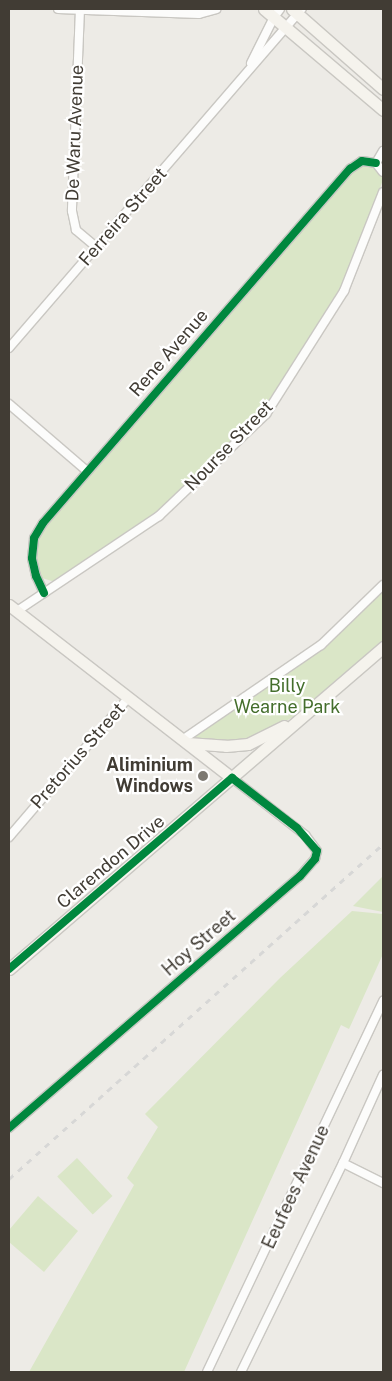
<!DOCTYPE html>
<style>
body{margin:0}
#map{position:relative;width:392px;height:1381px;overflow:hidden;background:#edebe6;font-family:"Public Sans",sans-serif}
div>[style]{position:absolute}
.green>*{inset:0;background:#dae6c7;transform-origin:0 0}
.roads{filter:drop-shadow(1px 0 #c9c7c2) drop-shadow(-1px 0 #c9c7c2) drop-shadow(0 1px #c9c7c2) drop-shadow(0 -1px #c9c7c2)}
.street>*{height:8px;margin:-4px;padding:0 4px;transform-origin:4px;border-radius:4px;background:#fcfcfb}
.secondary>*{height:11px;margin:-5.5px;padding:0 5.5px;transform-origin:5.5px;border-radius:5.5px;background:#f5f3ed}
.rail>*{height:3px;margin-top:-1.5px;transform-origin:0;background:repeating-linear-gradient(90deg,#d7d7d6 0 6px,transparent 0 12px)}
.cycleway>*{height:8px;margin:-4px;padding:0 4px;transform-origin:4px;border-radius:4px;background:#00873e}
.dots>*{width:14px;height:14px;translate:-50% -50%;box-sizing:border-box;border:2px solid #fff;border-radius:50%}
span{translate:-50% -50%;white-space:nowrap;text-align:center;line-height:1.15;-webkit-text-stroke:4.5px #fff;paint-order:stroke}
.street-label{font-size:18px;color:#413c34}
.park-label{font-size:18px;color:#446e2c}
.poi-label{font-size:18px;color:#413c34;font-weight:700}
.right{translate:-100% -50%;text-align:right}
.frame{position:absolute;inset:0;border:10px solid #413c34;pointer-events:none}
</style>
<div id="map">
<div class="green">
<i style="clip-path:polygon(365px 164px,374px 166px,380px 171px,383px 180px,341px 288px,264px 410px,160px 511px,55px 582px,42px 578px,35px 557px,36px 542px,46px 524px,352px 172px,360px 165px)"></i>
<i style="clip-path:polygon(383px 589px,383px 640px,298px 714px,271px 730px,244px 742px,189px 739px,324px 647px)"></i>
<i style="clip-path:polygon(383px 876px,383px 912px,353px 906px)"></i>
<i style="clip-path:polygon(352px 911px,383px 914px,383px 954px,349px 1029px,341px 1025px,184px 1372px,29px 1372px,134px 1185px,127px 1178px,158px 1127px,145px 1114px,280px 978px)"></i>
<i style="left:77px;top:1158px;width:52px;height:27px;rotate:47deg"></i>
<i style="clip-path:polygon(38px 1196px,78px 1231px,44px 1272px,9px 1242px,9px 1230px)"></i>
</div>
<div class="roads">
<div class="street">
<i style="left:58px;top:9px;width:141px;rotate:2deg"></i>
<i style="left:199px;top:14px;width:18px;rotate:-16deg"></i>
<i style="left:80px;top:9px;width:202px;rotate:92.3deg"></i>
<i style="left:72px;top:211px;width:19px;rotate:78deg"></i>
<i style="left:76px;top:230px;width:26px;rotate:40deg"></i>
<i style="left:251px;top:63px;width:51px;rotate:-63.4deg"></i>
<i style="left:274px;top:17px;width:10px;rotate:-53deg"></i>
<i style="left:383px;top:151px;width:14px;rotate:120deg"></i>
<i style="left:376px;top:163px;width:11px;rotate:52deg"></i>
<i style="left:9px;top:348px;width:448px;rotate:-49.2deg"></i>
<i style="left:9px;top:404px;width:103px;rotate:40.7deg"></i>
<i style="left:44px;top:593px;width:19px;rotate:-115deg"></i>
<i style="left:36px;top:576px;width:18px;rotate:-103deg"></i>
<i style="left:32px;top:558px;width:20px;rotate:-84deg"></i>
<i style="left:34px;top:538px;width:17px;rotate:-59deg"></i>
<i style="left:43px;top:523px;width:469px;rotate:-49.1deg"></i>
<i style="left:350px;top:169px;width:14px;rotate:-34deg"></i>
<i style="left:362px;top:161px;width:14px;rotate:8deg"></i>
<i style="left:17px;top:611px;width:171px;rotate:-33.8deg"></i>
<i style="left:159px;top:516px;width:148px;rotate:-43.6deg"></i>
<i style="left:266px;top:414px;width:146px;rotate:-57.6deg"></i>
<i style="left:344px;top:291px;width:106px;rotate:-68.5deg"></i>
<i style="left:182px;top:740px;width:168px;rotate:-34.4deg"></i>
<i style="left:321px;top:645px;width:86px;rotate:-44.1deg"></i>
<i style="left:9px;top:837px;width:183px;rotate:-49.4deg"></i>
<i style="left:9px;top:1128px;width:385px;rotate:-40.9deg"></i>
<i style="left:300px;top:876px;width:23px;rotate:-49deg"></i>
<i style="left:315px;top:859px;width:8px;rotate:-76deg"></i>
<i style="left:317px;top:851px;width:20px;rotate:-127deg"></i>
<i style="left:305px;top:835px;width:93px;rotate:-142deg"></i>
<i style="left:343px;top:1163px;width:45px;rotate:26.6deg"></i>
<i style="left:207px;top:1372px;width:411px;rotate:-64.6deg"></i>
<i style="left:241px;top:1372px;width:233px;rotate:-64deg"></i>
<i style="left:343px;top:1163px;width:97px;rotate:-65.6deg"></i>
</div>
<div class="secondary">
<i style="left:264px;top:9px;width:156px;rotate:40.3deg"></i>
<i style="left:292px;top:9px;width:121px;rotate:41.3deg"></i>
<i style="left:9px;top:605px;width:282px;rotate:37.8deg"></i>
<i style="left:187px;top:743px;width:39px;rotate:4deg"></i>
<i style="left:226px;top:746px;width:22px;rotate:-5deg"></i>
<i style="left:248px;top:744px;width:40px;rotate:-26.6deg"></i>
<i style="left:9px;top:969px;width:494px;rotate:-40.7deg"></i>
</div>
</div>
<div class="rail">
<i style="left:9px;top:1179px;width:502px;rotate:-41.85deg"></i>
</div>
<div class="cycleway">
<i style="left:44px;top:593px;width:19px;rotate:-115deg"></i>
<i style="left:36px;top:576px;width:18px;rotate:-103deg"></i>
<i style="left:32px;top:558px;width:20px;rotate:-84deg"></i>
<i style="left:34px;top:538px;width:17px;rotate:-59deg"></i>
<i style="left:43px;top:523px;width:469px;rotate:-49.1deg"></i>
<i style="left:350px;top:169px;width:14px;rotate:-34deg"></i>
<i style="left:362px;top:161px;width:14px;rotate:8deg"></i>
<i style="left:9px;top:969px;width:294px;rotate:-40.6deg"></i>
<i style="left:232px;top:778px;width:82px;rotate:37.6deg"></i>
<i style="left:297px;top:828px;width:30px;rotate:49deg"></i>
<i style="left:317px;top:851px;width:8px;rotate:104deg"></i>
<i style="left:315px;top:859px;width:23px;rotate:131deg"></i>
<i style="left:300px;top:876px;width:385px;rotate:139.1deg"></i>
</div>
<div class="dots">
<i style="left:203px;top:776px;background:#7d7972"></i>
</div>
<div class="street-label">
<span style="left:75px;top:133px;rotate:-88deg">De Waru Avenue</span>
<span style="left:123px;top:217px;rotate:-49deg">Ferreira Street</span>
<span style="left:169px;top:353px;rotate:-49deg">Rene Avenue</span>
<span style="left:229px;top:446px;rotate:-46deg">Nourse Street</span>
<span style="left:78px;top:756px;rotate:-49deg">Pretorius Street</span>
<span style="left:111px;top:862px;rotate:-40deg">Clarendon Drive</span>
<span style="left:199px;top:943px;rotate:-41deg">Hoy Street</span>
<span style="left:296px;top:1187px;rotate:-65deg">Eeufees Avenue</span>
</div>
<div class="park-label">
<span style="left:287px;top:697px">Billy<br>Wearne Park</span>
</div>
<div class="poi-label">
<span class="right" style="left:193px;top:776px">Aliminium<br>Windows</span>
</div>
<div class="frame"></div>
</div>
